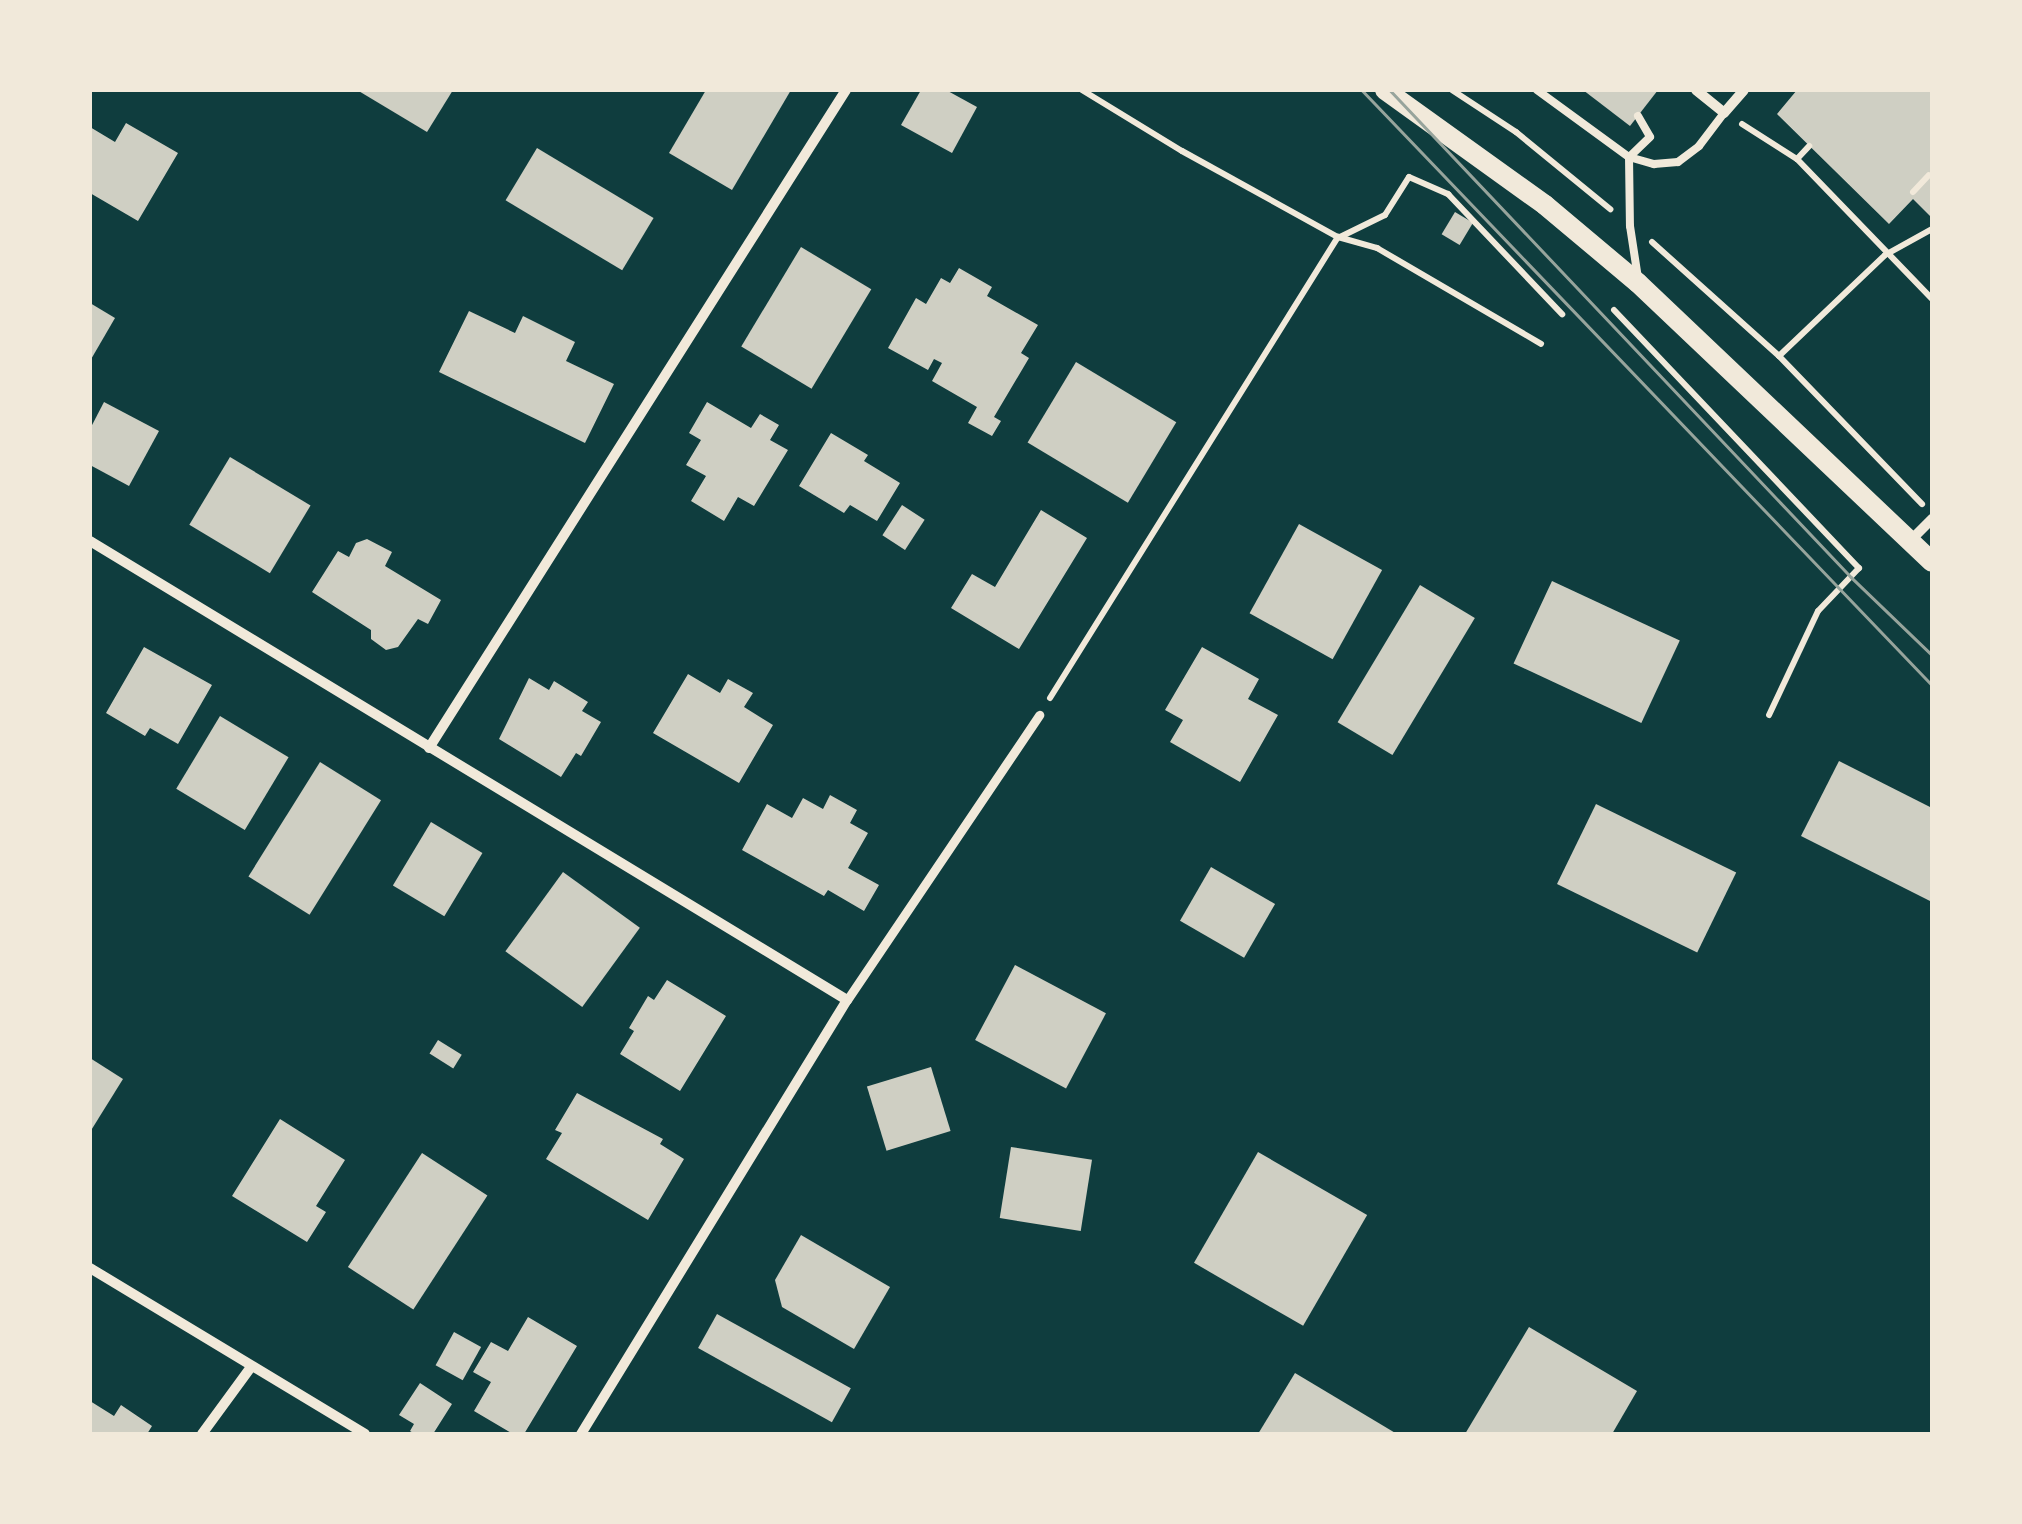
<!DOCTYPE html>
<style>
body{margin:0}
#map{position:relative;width:2022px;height:1524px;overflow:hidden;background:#0f3d3e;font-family:"Golos Text",sans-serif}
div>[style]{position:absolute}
.building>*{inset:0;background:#cfcfc3;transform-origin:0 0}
.path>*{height:6px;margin:-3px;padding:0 3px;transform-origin:3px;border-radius:3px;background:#f1e9da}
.service>*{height:8px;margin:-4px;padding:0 4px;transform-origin:4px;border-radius:4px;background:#f1e9da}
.pedestrian>*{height:9px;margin:-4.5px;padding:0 4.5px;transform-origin:4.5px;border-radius:4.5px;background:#f1e9da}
.minor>*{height:10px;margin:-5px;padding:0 5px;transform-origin:5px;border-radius:5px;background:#f1e9da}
.secondary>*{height:20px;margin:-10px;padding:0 10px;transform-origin:10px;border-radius:10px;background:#f1e9da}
.tram>*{height:2.5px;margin:-1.25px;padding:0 1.25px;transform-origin:1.25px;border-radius:1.25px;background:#97a49c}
span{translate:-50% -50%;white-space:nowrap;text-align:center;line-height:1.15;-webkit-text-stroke:10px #f1e9da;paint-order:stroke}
.frame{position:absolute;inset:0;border:92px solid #f1e9da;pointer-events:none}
</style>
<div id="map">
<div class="building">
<i style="clip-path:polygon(357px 90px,453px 90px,427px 132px)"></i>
<i style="clip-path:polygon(706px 90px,791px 90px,732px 190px,669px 153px)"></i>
<i style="clip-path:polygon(921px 90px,946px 90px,977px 107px,952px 153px,901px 125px)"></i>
<i style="clip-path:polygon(1583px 90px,1658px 90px,1630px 126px)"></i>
<i style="clip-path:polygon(1797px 90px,1932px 90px,1932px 218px,1913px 199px,1889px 224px,1777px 114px)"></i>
<i style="clip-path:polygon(126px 123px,178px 153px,138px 221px,90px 193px,90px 127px,115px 142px)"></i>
<i style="left:537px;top:148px;width:136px;height:61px;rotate:31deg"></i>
<i style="left:1455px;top:212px;width:21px;height:26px;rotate:31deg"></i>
<i style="left:801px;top:247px;width:82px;height:116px;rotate:31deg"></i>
<i style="clip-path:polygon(959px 268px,992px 287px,987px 296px,1038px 325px,1021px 353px,1029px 358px,994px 417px,1001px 421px,992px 436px,968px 423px,977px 407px,932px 381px,942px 363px,934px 359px,928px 370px,888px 348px,916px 298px,926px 304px,941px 278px,950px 283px)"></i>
<i style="clip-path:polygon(90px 303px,115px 318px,90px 361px)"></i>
<i style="clip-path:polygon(469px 311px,515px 333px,523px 316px,575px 342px,566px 361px,614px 384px,585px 443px,439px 372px)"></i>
<i style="left:1076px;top:362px;width:117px;height:94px;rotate:31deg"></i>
<i style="clip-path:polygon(104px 402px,159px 431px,129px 486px,90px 465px,90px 429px)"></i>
<i style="clip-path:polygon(707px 402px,751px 428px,760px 414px,779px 425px,770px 440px,788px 450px,754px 506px,738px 497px,724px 521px,691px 501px,706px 476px,686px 465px,701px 440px,689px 433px)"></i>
<i style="clip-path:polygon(831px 433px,868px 455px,864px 461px,900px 483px,877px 521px,850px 505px,844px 513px,799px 486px)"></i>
<i style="left:230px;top:457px;width:94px;height:79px;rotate:31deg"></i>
<i style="left:902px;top:505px;width:27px;height:36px;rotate:33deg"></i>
<i style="clip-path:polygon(1041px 510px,1087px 538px,1019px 649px,951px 608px,972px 574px,995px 587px)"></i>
<i style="left:1299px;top:524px;width:95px;height:102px;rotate:29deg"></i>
<i style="clip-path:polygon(367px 539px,392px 552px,385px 566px,441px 600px,428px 624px,418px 619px,398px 647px,386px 650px,371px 639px,371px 630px,312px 592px,338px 551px,349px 557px,356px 543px)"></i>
<i style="left:1552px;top:581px;width:141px;height:91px;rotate:25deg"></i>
<i style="left:1420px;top:585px;width:64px;height:160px;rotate:31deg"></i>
<i style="clip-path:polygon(144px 647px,212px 685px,178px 744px,150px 728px,145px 736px,106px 713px)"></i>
<i style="clip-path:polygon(1202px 647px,1259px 679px,1248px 699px,1278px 715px,1240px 782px,1170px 742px,1183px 720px,1165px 710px)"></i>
<i style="clip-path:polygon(688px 674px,720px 693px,728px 679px,753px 693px,744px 707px,773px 725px,739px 783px,653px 733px)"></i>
<i style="clip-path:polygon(529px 678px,549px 690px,554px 681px,588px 702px,582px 711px,601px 722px,581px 756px,576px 753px,561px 777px,499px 739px)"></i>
<i style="left:220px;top:716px;width:80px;height:85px;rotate:31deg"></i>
<i style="clip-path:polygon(1839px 761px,1932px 808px,1932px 902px,1801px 836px)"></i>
<i style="left:320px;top:762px;width:72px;height:135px;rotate:32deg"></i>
<i style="clip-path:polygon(830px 795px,857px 810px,850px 823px,868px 833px,848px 868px,879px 885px,864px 911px,828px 890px,824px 896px,742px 850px,767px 804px,792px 818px,803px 798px,823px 809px)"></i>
<i style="left:1596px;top:804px;width:156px;height:89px;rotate:26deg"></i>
<i style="left:431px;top:822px;width:60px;height:74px;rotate:31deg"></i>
<i style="left:1211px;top:867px;width:74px;height:62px;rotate:30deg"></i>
<i style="left:563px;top:872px;width:95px;height:98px;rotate:36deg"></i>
<i style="left:1015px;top:965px;width:103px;height:85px;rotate:28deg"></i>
<i style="clip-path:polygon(667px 980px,726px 1016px,680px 1091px,620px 1054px,634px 1031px,629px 1028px,648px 996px,654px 1000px)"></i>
<i style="left:438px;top:1040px;width:28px;height:16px;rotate:32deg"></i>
<i style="clip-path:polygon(90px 1058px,123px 1079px,90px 1132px)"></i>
<i style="left:931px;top:1067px;width:67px;height:67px;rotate:73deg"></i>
<i style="clip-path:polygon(577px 1093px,663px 1139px,660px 1144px,684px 1159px,648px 1220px,546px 1159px,562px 1133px,555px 1130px)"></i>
<i style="clip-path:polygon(280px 1119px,345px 1160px,316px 1206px,326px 1212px,307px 1242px,232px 1196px)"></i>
<i style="left:1011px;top:1147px;width:82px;height:72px;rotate:9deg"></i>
<i style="left:1258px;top:1152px;width:126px;height:128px;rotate:30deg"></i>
<i style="left:422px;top:1153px;width:78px;height:136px;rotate:33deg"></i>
<i style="clip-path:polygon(801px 1235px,890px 1287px,854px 1349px,782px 1307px,775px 1280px)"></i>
<i style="left:717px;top:1314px;width:153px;height:39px;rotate:29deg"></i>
<i style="clip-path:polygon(528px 1317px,577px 1346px,524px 1434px,513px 1434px,474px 1411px,491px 1382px,473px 1372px,491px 1342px,508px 1351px)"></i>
<i style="clip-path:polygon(1529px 1327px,1637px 1391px,1612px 1434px,1465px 1434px)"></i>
<i style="left:454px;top:1332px;width:31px;height:38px;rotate:29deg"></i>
<i style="clip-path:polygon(1295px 1373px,1397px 1434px,1258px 1434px)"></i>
<i style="clip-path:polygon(420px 1383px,452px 1404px,433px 1434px,415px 1434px,410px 1431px,414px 1424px,399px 1415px)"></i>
<i style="clip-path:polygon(90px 1401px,114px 1416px,121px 1405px,152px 1426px,147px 1434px,90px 1434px)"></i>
</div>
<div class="path">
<i style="left:1082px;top:90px;width:117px;rotate:31.4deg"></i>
<i style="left:1182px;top:151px;width:178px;rotate:28.9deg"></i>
<i style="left:1338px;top:237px;width:41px;rotate:15.8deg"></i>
<i style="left:1377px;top:248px;width:190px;rotate:30.3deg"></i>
<i style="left:1452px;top:90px;width:77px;rotate:33.3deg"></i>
<i style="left:1516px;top:132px;width:122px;rotate:39.3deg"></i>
<i style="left:1742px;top:124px;width:65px;rotate:32.5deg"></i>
<i style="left:1797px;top:159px;width:194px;rotate:46deg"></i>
<i style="left:1797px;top:159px;width:18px;rotate:-47deg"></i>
<i style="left:1913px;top:192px;width:23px;rotate:-47deg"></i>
<i style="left:1340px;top:237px;width:50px;rotate:-26.1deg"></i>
<i style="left:1385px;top:215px;width:45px;rotate:-57.7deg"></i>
<i style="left:1409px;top:177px;width:43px;rotate:23.6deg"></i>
<i style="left:1448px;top:194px;width:166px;rotate:46.5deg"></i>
<i style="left:1652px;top:242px;width:171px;rotate:41.9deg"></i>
<i style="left:1779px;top:356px;width:206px;rotate:46deg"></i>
<i style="left:1614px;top:310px;width:356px;rotate:46.5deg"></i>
<i style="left:1859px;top:568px;width:59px;rotate:133.6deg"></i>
<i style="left:1818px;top:611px;width:115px;rotate:115.2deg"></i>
<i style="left:1779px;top:356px;width:146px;rotate:-43.6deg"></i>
<i style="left:1885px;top:255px;width:54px;rotate:-29deg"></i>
<i style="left:1050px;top:698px;width:544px;rotate:-58.01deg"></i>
</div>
<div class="service">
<i style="left:1537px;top:90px;width:114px;rotate:36.1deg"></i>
<i style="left:1629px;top:157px;width:69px;rotate:89.2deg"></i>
<i style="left:1630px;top:226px;width:53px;rotate:81.3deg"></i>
<i style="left:1638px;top:116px;width:24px;rotate:60deg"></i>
<i style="left:1650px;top:137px;width:29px;rotate:136deg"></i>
<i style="left:1629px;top:157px;width:26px;rotate:16deg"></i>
<i style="left:1654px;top:164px;width:24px;rotate:-5deg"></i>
<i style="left:1678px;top:162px;width:26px;rotate:-37deg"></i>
<i style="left:1699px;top:146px;width:41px;rotate:-52.9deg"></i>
</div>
<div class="pedestrian">
<i style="left:847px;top:1000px;width:344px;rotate:-56deg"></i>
</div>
<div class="minor">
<i style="left:1696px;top:90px;width:36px;rotate:39deg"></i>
<i style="left:1724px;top:113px;width:30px;rotate:-49deg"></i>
<i style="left:1911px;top:540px;width:30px;rotate:-45deg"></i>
<i style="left:90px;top:541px;width:885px;rotate:31.23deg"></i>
<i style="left:847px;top:1000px;width:509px;rotate:121.5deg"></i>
<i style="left:429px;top:748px;width:779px;rotate:-57.64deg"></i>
<i style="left:90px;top:1268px;width:321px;rotate:31.1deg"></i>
<i style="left:202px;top:1434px;width:83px;rotate:-53.8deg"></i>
</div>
<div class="secondary">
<i style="left:1385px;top:90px;width:197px;rotate:35.7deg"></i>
<i style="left:1545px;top:205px;width:121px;rotate:40deg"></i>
<i style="left:1638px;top:283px;width:405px;rotate:43.5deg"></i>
</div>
<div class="tram">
<i style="left:1362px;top:90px;width:824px;rotate:46.23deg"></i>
<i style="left:1390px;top:90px;width:671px;rotate:46.57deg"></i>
<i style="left:1851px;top:577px;width:112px;rotate:43.9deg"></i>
</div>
<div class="frame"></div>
</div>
